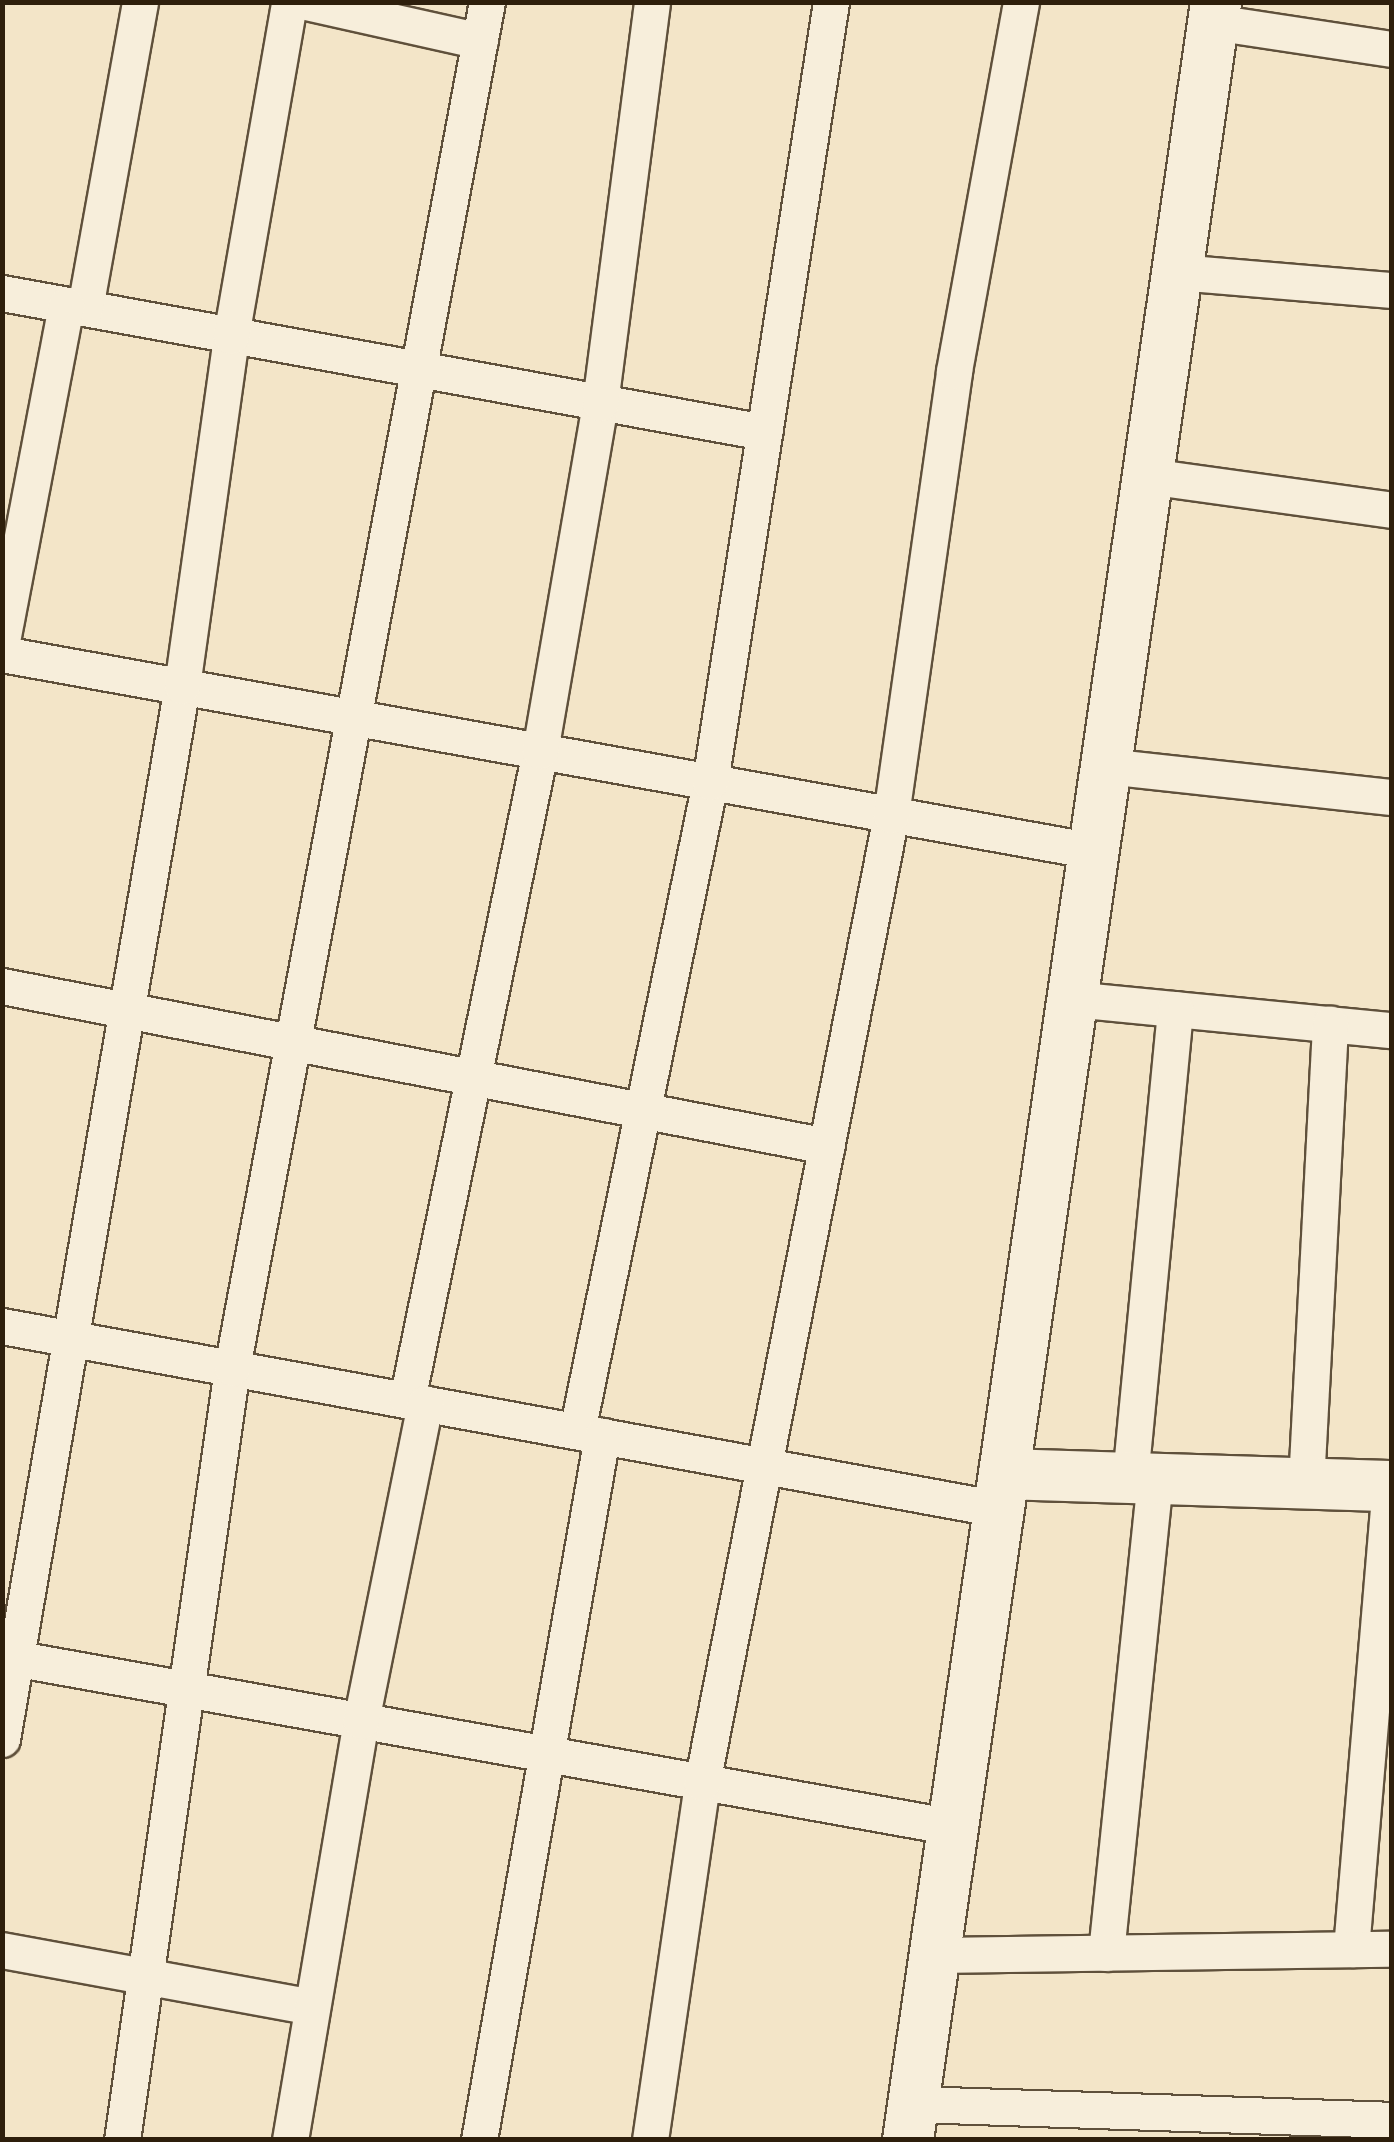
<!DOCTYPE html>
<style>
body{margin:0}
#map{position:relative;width:1394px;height:2142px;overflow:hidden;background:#f3e5c8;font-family:Alegreya,serif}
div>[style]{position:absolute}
.roads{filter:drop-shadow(2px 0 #5f503b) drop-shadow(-2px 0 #5f503b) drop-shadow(0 2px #5f503b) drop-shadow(0 -2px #5f503b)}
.street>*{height:35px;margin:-17.5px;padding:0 17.5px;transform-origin:17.5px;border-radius:17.5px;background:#f7eedb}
.secondary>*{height:50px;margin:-25px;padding:0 25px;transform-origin:25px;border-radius:25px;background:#f7eedb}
span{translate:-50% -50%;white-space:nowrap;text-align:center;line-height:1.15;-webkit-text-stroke:10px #f7eedb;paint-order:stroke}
.frame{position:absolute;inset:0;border:5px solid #2e1f0c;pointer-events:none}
</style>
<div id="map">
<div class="roads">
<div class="street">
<i style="left:306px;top:2px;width:178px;rotate:12.6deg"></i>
<i style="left:1213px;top:22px;width:181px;rotate:8.6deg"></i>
<i style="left:1177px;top:272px;width:216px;rotate:4.8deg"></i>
<i style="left:2px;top:293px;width:775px;rotate:10.34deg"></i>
<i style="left:85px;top:308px;width:311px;rotate:-79.8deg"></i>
<i style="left:1148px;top:476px;width:246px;rotate:7.9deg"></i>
<i style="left:2px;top:641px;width:342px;rotate:-79.2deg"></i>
<i style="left:2px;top:654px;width:1110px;rotate:10.23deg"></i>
<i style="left:1106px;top:766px;width:288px;rotate:6.2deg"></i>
<i style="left:2px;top:986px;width:840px;rotate:10.98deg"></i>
<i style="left:1073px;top:999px;width:321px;rotate:5.6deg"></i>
<i style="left:2px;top:1326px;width:1014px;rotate:10.4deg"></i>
<i style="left:407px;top:1400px;width:662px;rotate:-78.42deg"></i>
<i style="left:540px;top:751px;width:353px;rotate:-80.2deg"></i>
<i style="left:600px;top:403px;width:404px;rotate:-82.6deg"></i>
<i style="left:577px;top:1431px;width:662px;rotate:-78.42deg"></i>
<i style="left:710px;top:782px;width:789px;rotate:-81.18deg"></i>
<i style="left:1130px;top:1478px;width:471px;rotate:-84.5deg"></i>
<i style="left:1306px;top:1484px;width:461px;rotate:-87deg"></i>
<i style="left:2px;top:1656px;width:966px;rotate:10.19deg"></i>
<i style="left:2px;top:1739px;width:1068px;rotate:-80.3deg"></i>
<i style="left:182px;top:686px;width:353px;rotate:-82deg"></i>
<i style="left:231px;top:336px;width:339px;rotate:-80.1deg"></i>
<i style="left:1351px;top:1949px;width:465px;rotate:-85.2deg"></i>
<i style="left:2px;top:1950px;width:315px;rotate:10.4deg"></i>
<i style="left:1106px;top:1953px;width:477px;rotate:-84.1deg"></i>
<i style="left:935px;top:1955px;width:457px;rotate:-0.8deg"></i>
<i style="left:914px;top:2104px;width:478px;rotate:1.9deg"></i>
<i style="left:122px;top:2140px;width:780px;rotate:-81.89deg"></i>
<i style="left:232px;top:1368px;width:1390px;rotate:-79.43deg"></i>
<i style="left:290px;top:2140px;width:425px;rotate:-80.4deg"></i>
<i style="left:361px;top:1721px;width:324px;rotate:-78.6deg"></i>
<i style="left:479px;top:2140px;width:715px;rotate:-80.09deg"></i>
<i style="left:650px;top:2140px;width:361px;rotate:-81.7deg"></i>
<i style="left:702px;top:1783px;width:986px;rotate:-78.95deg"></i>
<i style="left:891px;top:815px;width:448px;rotate:-81.9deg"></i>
<i style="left:954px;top:371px;width:375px;rotate:-79.7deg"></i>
</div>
<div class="secondary">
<i style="left:1004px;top:1474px;width:388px;rotate:1.8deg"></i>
<i style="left:908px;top:2140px;width:2160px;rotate:-81.8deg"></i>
</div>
</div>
<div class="frame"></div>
</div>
